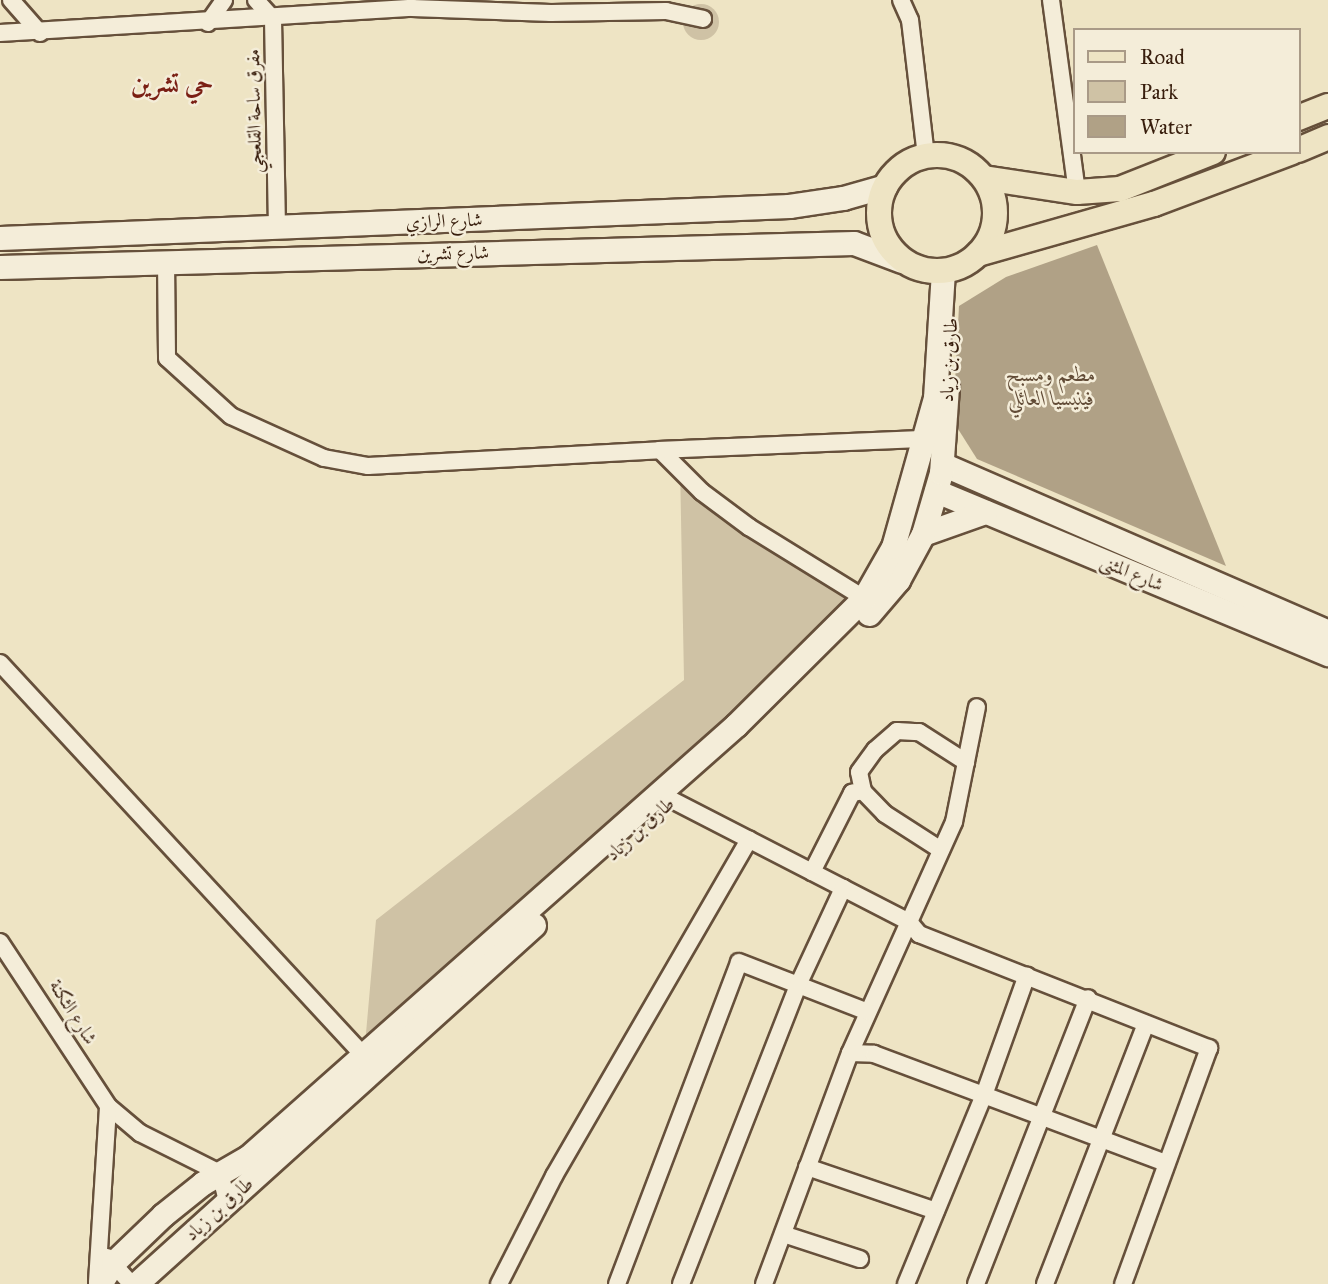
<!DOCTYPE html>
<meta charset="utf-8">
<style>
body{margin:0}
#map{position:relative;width:1328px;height:1284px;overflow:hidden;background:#eee4c4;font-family:"IM FELL Great Primer",Amiri,serif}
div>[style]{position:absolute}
.green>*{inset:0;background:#cfc2a5;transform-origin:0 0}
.round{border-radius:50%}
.water>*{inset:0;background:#b0a186}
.roads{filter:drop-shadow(2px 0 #66503b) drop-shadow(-2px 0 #66503b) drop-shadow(0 2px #66503b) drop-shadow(0 -2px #66503b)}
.street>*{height:16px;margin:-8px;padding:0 8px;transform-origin:8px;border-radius:8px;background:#f4edd9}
.secondary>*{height:23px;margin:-11.5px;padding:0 11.5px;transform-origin:11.5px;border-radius:11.5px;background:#f4edd9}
.primary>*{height:24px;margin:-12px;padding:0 12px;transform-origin:12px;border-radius:12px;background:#eee4c4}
.primary>.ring{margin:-12px;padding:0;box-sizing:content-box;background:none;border:24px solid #eee4c4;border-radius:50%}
span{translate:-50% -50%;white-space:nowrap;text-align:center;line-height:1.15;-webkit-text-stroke:5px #f4edd9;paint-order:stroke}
.street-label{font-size:19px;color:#381e0d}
.water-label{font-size:21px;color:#624c37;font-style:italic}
.district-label{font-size:26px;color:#7a1f14;font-weight:700}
.legend{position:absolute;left:1073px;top:28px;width:228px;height:126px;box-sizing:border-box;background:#f4edd9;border:2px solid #a99a87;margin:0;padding:9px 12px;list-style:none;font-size:21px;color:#381e0d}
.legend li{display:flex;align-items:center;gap:14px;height:35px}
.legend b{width:35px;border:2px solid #a99a87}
</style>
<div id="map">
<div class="green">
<i class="round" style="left:683px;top:4px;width:36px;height:36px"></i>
<i style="left:81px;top:241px;width:8px;height:81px;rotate:76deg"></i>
<i style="clip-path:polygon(680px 464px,864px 598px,364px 1056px,376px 920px,684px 680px)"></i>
</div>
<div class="water">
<i style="clip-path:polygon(1097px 245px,1226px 566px,977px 459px,953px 421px,959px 306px,1006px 277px)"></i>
</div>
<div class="roads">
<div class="street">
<i style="left:11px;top:0;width:44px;rotate:48.7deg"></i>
<i style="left:256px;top:0;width:25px;rotate:48deg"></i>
<i style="left:273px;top:19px;width:209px;rotate:88.9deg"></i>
<i style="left:901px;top:0;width:22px;rotate:66deg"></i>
<i style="left:910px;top:20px;width:137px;rotate:83.3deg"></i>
<i style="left:1051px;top:0;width:194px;rotate:82.3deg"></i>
<i style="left:208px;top:23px;width:28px;rotate:-55deg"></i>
<i style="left:0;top:33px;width:413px;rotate:-3.5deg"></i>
<i style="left:412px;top:8px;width:139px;rotate:2.1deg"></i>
<i style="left:551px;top:13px;width:115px;rotate:-1deg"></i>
<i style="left:666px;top:11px;width:38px;rotate:12deg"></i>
<i style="left:166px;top:260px;width:98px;rotate:89.4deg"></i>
<i style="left:167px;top:358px;width:86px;rotate:42.2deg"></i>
<i style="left:231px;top:416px;width:102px;rotate:24.3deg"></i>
<i style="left:324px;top:458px;width:45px;rotate:10.3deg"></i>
<i style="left:368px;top:466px;width:292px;rotate:-3.1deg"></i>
<i style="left:660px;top:450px;width:59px;rotate:45deg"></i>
<i style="left:702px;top:492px;width:59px;rotate:36.7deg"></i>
<i style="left:749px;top:527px;width:135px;rotate:31.7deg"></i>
<i style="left:660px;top:450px;width:265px;rotate:-2.4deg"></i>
<i style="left:0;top:663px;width:536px;rotate:47.19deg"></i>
<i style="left:672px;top:800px;width:267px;rotate:27.2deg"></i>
<i style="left:909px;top:922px;width:110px;rotate:-65.8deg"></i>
<i style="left:954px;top:822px;width:117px;rotate:-78.7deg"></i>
<i style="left:941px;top:850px;width:67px;rotate:-147.3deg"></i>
<i style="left:885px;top:814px;width:32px;rotate:-134deg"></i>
<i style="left:863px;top:791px;width:19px;rotate:-102deg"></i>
<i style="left:859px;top:772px;width:27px;rotate:-54deg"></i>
<i style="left:875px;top:750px;width:29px;rotate:-41deg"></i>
<i style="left:897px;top:731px;width:22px;rotate:3deg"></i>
<i style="left:919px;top:732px;width:56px;rotate:32.6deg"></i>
<i style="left:812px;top:872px;width:89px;rotate:-63.1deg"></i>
<i style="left:852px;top:793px;width:11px;rotate:-10deg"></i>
<i style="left:0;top:942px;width:196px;rotate:56.6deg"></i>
<i style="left:108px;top:1106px;width:42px;rotate:40.2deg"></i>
<i style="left:140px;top:1133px;width:89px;rotate:26.6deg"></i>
<i style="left:220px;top:1173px;width:29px;rotate:76deg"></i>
<i style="left:850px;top:1053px;width:144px;rotate:-65.8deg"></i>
<i style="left:909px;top:922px;width:16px;rotate:50deg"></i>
<i style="left:919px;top:934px;width:312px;rotate:21.5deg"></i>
<i style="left:1209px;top:1048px;width:251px;rotate:110deg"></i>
<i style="left:807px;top:1167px;width:136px;rotate:18.8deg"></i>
<i style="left:783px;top:1234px;width:81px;rotate:18deg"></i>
<i style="left:107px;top:1257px;width:36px;rotate:48deg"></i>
<i style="left:97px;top:1282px;width:176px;rotate:-86.4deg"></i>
<i style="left:499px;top:1284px;width:121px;rotate:-63deg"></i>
<i style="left:554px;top:1176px;width:389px;rotate:-59.9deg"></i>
<i style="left:617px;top:1284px;width:344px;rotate:-69.2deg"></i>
<i style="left:739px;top:962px;width:138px;rotate:21.2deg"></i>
<i style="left:681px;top:1284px;width:323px;rotate:-68.6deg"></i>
<i style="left:799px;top:983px;width:105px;rotate:-65.1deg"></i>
<i style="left:764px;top:1284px;width:246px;rotate:-69.6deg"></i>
<i style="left:850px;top:1053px;width:24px;rotate:2deg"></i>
<i style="left:874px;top:1054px;width:312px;rotate:20.5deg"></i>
<i style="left:906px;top:1284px;width:204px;rotate:-67.6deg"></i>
<i style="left:984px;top:1095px;width:127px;rotate:-70.3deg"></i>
<i style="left:976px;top:1284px;width:307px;rotate:-68.6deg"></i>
<i style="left:1045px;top:1284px;width:279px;rotate:-68.8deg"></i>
</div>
<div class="secondary">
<i style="left:0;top:238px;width:790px;rotate:-2.32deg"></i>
<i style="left:789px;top:206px;width:55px;rotate:-8.4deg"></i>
<i style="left:843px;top:198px;width:44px;rotate:-15.9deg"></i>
<i style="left:0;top:267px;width:854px;rotate:-1.61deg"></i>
<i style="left:854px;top:243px;width:51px;rotate:20.6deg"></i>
<i style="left:942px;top:464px;width:421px;rotate:23.5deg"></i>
<i style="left:936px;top:491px;width:425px;rotate:22.6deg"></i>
<i style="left:923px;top:534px;width:66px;rotate:-19.5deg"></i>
<i style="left:869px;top:614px;width:45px;rotate:-49.5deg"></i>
<i style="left:898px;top:580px;width:52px;rotate:-61.5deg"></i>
<i style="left:923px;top:534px;width:64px;rotate:-73.6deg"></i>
<i style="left:941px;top:473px;width:85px;rotate:-86deg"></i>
<i style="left:100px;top:1284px;width:25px;rotate:-58deg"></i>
<i style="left:113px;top:1263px;width:69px;rotate:-43.8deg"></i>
<i style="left:163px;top:1215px;width:51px;rotate:-38.7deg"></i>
<i style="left:203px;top:1183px;width:52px;rotate:-30deg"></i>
<i style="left:248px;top:1157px;width:652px;rotate:-41.52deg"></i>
<i style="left:736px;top:725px;width:180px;rotate:-44.8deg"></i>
<i style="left:864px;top:598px;width:59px;rotate:-60.4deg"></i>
<i style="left:893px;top:547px;width:155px;rotate:-74.3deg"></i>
<i style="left:935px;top:398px;width:128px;rotate:-86.4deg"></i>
<i style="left:136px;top:1284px;width:536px;rotate:-42.05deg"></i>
</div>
<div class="primary">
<i style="left:1298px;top:118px;width:32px;rotate:-22deg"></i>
<i style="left:1298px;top:150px;width:33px;rotate:-23deg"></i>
<i class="ring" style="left:879px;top:155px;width:92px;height:92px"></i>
<i style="left:984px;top:178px;width:94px;rotate:8.6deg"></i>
<i style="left:1077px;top:192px;width:43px;rotate:-4deg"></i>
<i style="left:1120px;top:189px;width:100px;rotate:-21.7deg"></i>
<i style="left:978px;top:254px;width:183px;rotate:-15.9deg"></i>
<i style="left:1154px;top:204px;width:147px;rotate:-20.6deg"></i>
</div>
</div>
<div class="street-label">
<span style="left:254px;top:111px;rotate:-91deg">مفرق ساحة القلعجي</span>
<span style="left:444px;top:221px;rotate:-2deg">شارع الرازي</span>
<span style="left:453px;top:253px;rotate:-1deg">شارع تشرين</span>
<span style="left:949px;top:360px;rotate:-87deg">طارق بن زياد</span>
<span style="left:1132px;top:573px;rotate:23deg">شارع المثنى</span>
<span style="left:640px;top:829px;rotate:-42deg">طارق بن زياد</span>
<span style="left:73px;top:1012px;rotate:58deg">شارع الثكنة</span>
<span style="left:219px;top:1209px;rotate:-42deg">طارق بن زياد</span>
</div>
<div class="water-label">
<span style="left:1051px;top:386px">مطعم ومسبح<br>فينيسيا العائلي</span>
</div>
<div class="district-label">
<span style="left:172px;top:84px">حي تشرين</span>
</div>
<ul class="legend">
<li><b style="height:9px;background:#eee4c4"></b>Road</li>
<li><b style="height:19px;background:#cfc2a5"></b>Park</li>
<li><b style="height:19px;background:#b0a186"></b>Water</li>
</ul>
</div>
